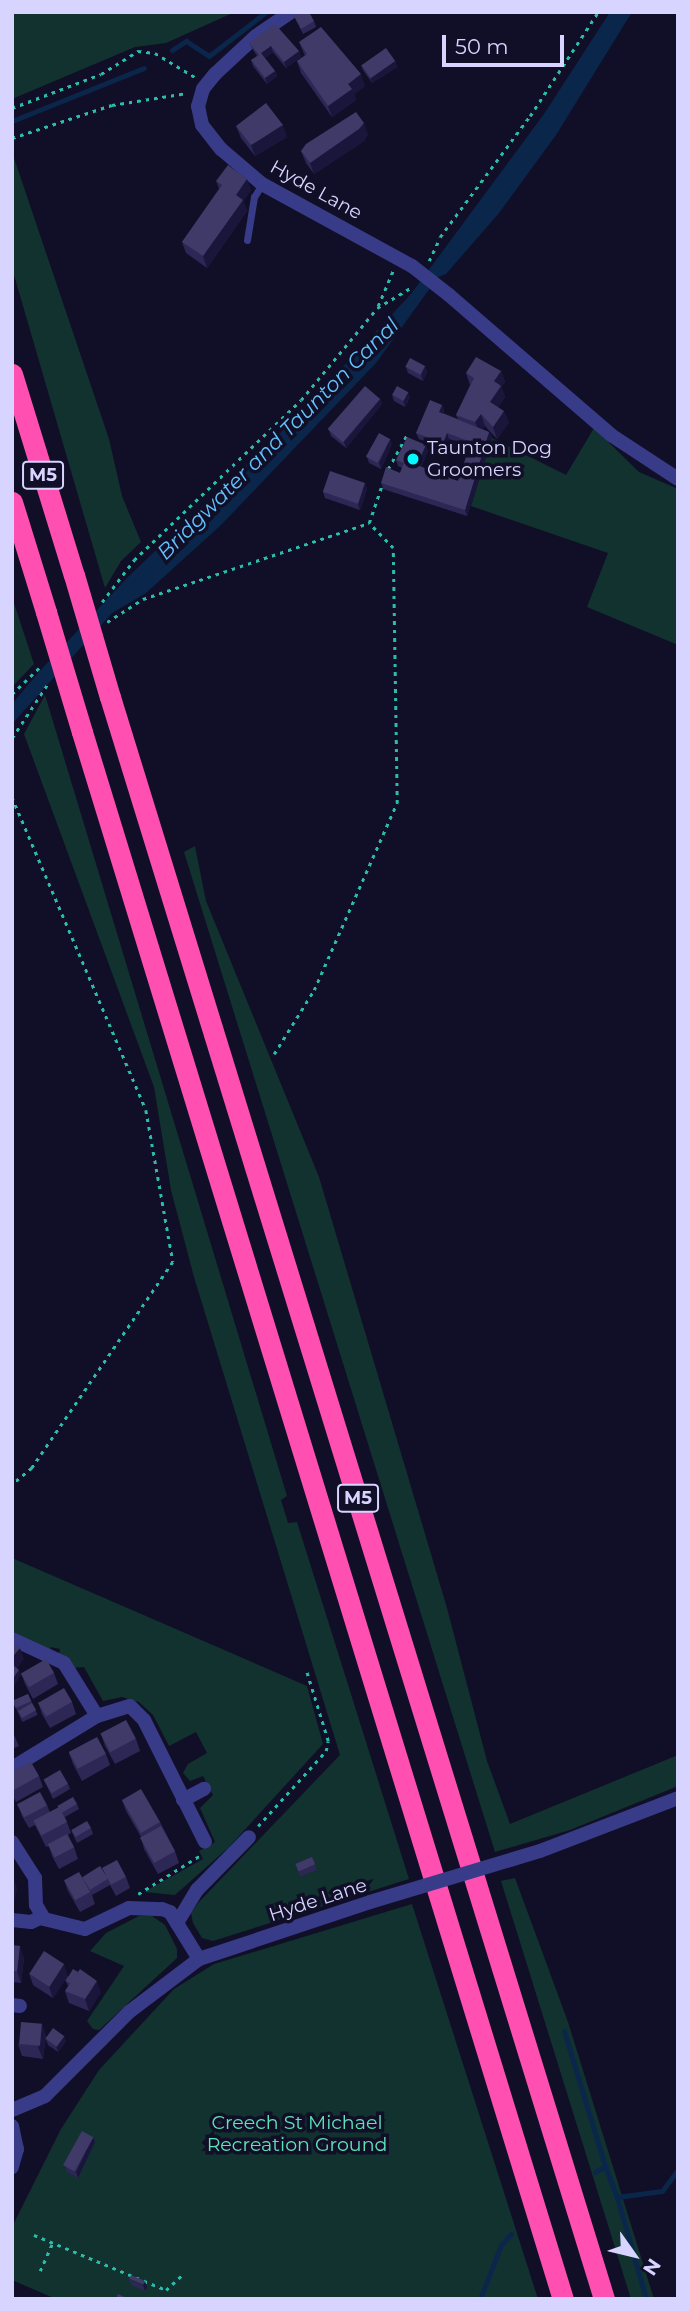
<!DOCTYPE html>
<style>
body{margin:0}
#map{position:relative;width:690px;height:2311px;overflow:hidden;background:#110f27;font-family:Montserrat,sans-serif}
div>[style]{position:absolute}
.green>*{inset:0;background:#11322e}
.water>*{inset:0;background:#0a274b}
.stream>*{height:5px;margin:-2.5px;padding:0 2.5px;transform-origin:2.5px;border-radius:2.5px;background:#0a274b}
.path>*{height:2.5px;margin-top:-1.25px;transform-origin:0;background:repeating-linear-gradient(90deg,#2bbda9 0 3.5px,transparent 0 8.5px)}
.service>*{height:7px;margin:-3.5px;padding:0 3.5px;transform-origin:3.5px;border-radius:3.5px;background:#383b88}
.minor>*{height:14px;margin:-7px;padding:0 7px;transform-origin:7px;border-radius:7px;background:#383b88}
.motorway>*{height:21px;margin:-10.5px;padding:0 10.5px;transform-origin:10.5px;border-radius:10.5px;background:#ff50b2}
.minor-bridge>*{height:14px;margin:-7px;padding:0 7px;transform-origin:7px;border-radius:7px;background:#383b88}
.motorway-bridge>*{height:21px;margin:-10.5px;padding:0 10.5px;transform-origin:10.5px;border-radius:10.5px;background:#ff50b2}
.wall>*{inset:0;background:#2d2756;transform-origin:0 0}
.shaded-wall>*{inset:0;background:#1a163b}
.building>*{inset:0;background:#3f3a68;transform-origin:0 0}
.dots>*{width:19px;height:19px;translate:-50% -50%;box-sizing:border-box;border:4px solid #110f27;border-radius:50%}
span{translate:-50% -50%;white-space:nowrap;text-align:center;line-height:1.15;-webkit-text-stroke:7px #110f27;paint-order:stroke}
.shield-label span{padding:2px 5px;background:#110f27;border:2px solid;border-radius:5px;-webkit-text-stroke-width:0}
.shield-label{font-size:18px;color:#d7d5ff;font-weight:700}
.street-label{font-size:19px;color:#d7d5ff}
.poi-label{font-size:19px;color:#d7d5ff}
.left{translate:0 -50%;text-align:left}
.park-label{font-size:19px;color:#5ce4b7}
.water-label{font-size:21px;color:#63c3ff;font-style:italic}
.frame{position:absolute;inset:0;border:14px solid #d7d5ff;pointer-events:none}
.north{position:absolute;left:599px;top:2220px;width:70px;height:70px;-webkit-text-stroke:5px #110f27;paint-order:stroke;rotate:124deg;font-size:19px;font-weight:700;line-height:28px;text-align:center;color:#d7d5ff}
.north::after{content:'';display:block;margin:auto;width:24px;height:32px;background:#d7d5ff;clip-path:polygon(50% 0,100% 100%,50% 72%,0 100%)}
.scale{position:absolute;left:442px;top:35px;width:122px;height:32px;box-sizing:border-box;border:4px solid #d7d5ff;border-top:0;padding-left:9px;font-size:21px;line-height:24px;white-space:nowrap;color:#d7d5ff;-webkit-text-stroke:5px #110f27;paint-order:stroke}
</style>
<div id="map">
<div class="green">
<i style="clip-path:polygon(12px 12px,235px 12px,166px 43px,135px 47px,12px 99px)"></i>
<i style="clip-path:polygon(14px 158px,109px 439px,122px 496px,141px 542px,121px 561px,105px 588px,12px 268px)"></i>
<i style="clip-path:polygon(594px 428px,639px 472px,678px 489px,678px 645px,587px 607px,608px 553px,471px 506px,492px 438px,566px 475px)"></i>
<i style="clip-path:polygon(12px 597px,34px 664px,12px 687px)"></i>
<i style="clip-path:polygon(45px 695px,287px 1496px,281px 1500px,288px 1523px,297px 1522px,409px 1879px,213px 1941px,202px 1938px,193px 1923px,191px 1913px,198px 1903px,340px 1755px,194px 1277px,171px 1190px,154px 1087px,24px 734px)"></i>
<i style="clip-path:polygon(195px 846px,206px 901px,319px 1177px,447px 1608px,487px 1761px,510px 1824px,678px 1755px,678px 1786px,570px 1830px,495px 1852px,184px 852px)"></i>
<i style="clip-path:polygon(12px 1558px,307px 1686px,323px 1744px,229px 1847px,175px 1895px,144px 1892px,203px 1859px,199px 1851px,215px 1842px,200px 1808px,213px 1795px,203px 1776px,190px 1781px,183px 1773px,188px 1764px,207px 1753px,196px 1732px,169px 1746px,153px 1715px,139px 1702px,122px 1697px,103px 1701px,84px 1667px,71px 1668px,59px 1655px,60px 1649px,51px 1647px,49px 1653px,12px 1634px)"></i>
<i style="clip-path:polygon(515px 1878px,568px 2022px,654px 2299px,631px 2299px,501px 1881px)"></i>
<i style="clip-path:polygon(412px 1904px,538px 2299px,56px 2299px,12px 2280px,12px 2227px,61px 2129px,99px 2070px,174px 1989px,214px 1964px)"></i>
<i style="clip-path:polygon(139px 1916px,152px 1916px,165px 1925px,177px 1949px,177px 1958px,99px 2030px,93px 2029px,87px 2021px,124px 1966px,90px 1951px,106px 1933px)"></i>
</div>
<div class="water">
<i style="clip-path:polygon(610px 12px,632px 12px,556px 135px,499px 213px,446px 274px,438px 277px,376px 363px,221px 525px,146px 593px,112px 613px,12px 724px,12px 704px,38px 673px,128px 577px,298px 415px,411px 294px,544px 114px)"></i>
</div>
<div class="stream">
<i style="left:172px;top:50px;width:17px;rotate:-33deg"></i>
<i style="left:186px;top:41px;width:27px;rotate:33deg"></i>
<i style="left:209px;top:56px;width:72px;rotate:-37.7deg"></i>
<i style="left:12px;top:121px;width:142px;rotate:-21.9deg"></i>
<i style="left:564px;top:2031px;width:141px;rotate:73.1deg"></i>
<i style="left:595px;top:2172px;width:12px;rotate:-31deg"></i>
<i style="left:605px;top:2166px;width:33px;rotate:69deg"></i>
<i style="left:617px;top:2197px;width:45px;rotate:-7.6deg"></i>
<i style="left:662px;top:2191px;width:26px;rotate:-53deg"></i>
<i style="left:617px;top:2197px;width:106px;rotate:74.1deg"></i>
<i style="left:480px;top:2299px;width:58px;rotate:-68.7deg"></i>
<i style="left:501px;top:2245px;width:15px;rotate:-48deg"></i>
</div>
<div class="path">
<i style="left:12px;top:108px;width:95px;rotate:-20.9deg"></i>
<i style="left:101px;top:74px;width:44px;rotate:-31.9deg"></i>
<i style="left:138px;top:51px;width:17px;rotate:7deg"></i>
<i style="left:155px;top:53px;width:47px;rotate:31deg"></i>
<i style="left:12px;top:138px;width:105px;rotate:-18.3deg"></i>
<i style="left:112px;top:105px;width:76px;rotate:-9.1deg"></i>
<i style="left:429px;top:261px;width:26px;rotate:-65deg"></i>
<i style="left:440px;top:237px;width:151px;rotate:-53.4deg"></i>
<i style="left:530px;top:116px;width:124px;rotate:-56.8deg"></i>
<i style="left:378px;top:306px;width:38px;rotate:-67deg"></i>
<i style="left:388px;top:469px;width:39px;rotate:-61deg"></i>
<i style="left:102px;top:602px;width:53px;rotate:-52.7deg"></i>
<i style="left:134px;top:560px;width:231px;rotate:-43.8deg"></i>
<i style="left:301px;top:400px;width:119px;rotate:-50.4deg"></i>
<i style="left:377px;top:308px;width:41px;rotate:-31deg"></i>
<i style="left:107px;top:622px;width:43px;rotate:-32.6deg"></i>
<i style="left:143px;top:599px;width:238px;rotate:-18.6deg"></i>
<i style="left:369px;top:523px;width:40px;rotate:-71.1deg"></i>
<i style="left:12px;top:694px;width:42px;rotate:-44deg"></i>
<i style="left:12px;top:738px;width:64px;rotate:-56.6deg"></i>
<i style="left:12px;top:797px;width:340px;rotate:66.8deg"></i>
<i style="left:146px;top:1110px;width:154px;rotate:79.9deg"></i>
<i style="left:173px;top:1262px;width:250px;rotate:124.4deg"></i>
<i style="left:32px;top:1468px;width:26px;rotate:140deg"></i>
<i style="left:274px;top:1054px;width:75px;rotate:-58deg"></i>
<i style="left:314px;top:990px;width:205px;rotate:-66.1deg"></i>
<i style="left:397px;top:803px;width:255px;rotate:-90.9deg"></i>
<i style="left:393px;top:548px;width:35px;rotate:-134deg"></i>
<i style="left:258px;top:1826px;width:101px;rotate:-47.8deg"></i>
<i style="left:326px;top:1751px;width:10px;rotate:-79deg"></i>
<i style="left:328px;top:1741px;width:74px;rotate:-107.2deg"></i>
<i style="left:138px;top:1894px;width:72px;rotate:-31.9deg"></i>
<i style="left:34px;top:2235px;width:143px;rotate:22.6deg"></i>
<i style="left:166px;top:2290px;width:25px;rotate:-43deg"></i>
<i style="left:40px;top:2271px;width:32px;rotate:-66deg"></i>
</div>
<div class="service">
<i style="left:247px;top:240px;width:44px;rotate:-80.8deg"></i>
<i style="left:254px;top:197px;width:15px;rotate:-58deg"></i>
</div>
<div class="minor">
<i style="left:291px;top:12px;width:42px;rotate:145.6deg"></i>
<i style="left:256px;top:36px;width:56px;rotate:137.2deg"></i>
<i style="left:215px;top:74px;width:19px;rotate:129deg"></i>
<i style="left:203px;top:89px;width:18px;rotate:106deg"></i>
<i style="left:198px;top:106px;width:19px;rotate:78deg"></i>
<i style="left:202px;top:125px;width:31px;rotate:52deg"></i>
<i style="left:221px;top:149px;width:54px;rotate:40.5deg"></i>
<i style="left:262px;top:184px;width:171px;rotate:28.7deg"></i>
<i style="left:449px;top:295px;width:214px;rotate:40.8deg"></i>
<i style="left:611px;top:435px;width:80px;rotate:33.3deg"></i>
<i style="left:12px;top:1639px;width:57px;rotate:24.8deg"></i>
<i style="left:64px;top:1663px;width:62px;rotate:58.1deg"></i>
<i style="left:12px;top:1768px;width:100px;rotate:-31.5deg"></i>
<i style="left:97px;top:1716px;width:34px;rotate:-17deg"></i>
<i style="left:130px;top:1706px;width:20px;rotate:45deg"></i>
<i style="left:144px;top:1720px;width:136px;rotate:63.4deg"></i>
<i style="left:183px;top:1800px;width:24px;rotate:-28deg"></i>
<i style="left:12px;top:1842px;width:43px;rotate:57.4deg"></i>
<i style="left:35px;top:1878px;width:27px;rotate:88deg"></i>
<i style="left:36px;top:1905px;width:16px;rotate:60deg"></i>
<i style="left:44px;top:1919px;width:42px;rotate:13.7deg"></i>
<i style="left:85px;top:1929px;width:49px;rotate:-25.5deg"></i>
<i style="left:129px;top:1908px;width:33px;rotate:2deg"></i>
<i style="left:162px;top:1909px;width:9px;rotate:21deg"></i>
<i style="left:170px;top:1912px;width:55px;rotate:58.3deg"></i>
<i style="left:540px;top:1851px;width:148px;rotate:-21deg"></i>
<i style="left:12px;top:1920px;width:19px;rotate:6deg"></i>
<i style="left:31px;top:1922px;width:12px;rotate:-24deg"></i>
<i style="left:177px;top:1923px;width:39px;rotate:-59deg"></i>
<i style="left:197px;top:1890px;width:74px;rotate:-45.5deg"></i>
<i style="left:12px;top:2005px;width:8px;rotate:7deg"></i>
<i style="left:12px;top:2110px;width:36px;rotate:-23deg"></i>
<i style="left:45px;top:2096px;width:119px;rotate:-45deg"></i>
<i style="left:129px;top:2012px;width:88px;rotate:-37.1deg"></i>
<i style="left:199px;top:1959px;width:180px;rotate:-18.4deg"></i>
<i style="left:12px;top:2126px;width:24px;rotate:78deg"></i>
<i style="left:17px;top:2149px;width:19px;rotate:106deg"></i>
</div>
<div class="motorway">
<i style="left:12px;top:374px;width:210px;rotate:72.9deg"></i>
<i style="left:12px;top:502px;width:115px;rotate:72.8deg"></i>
<i style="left:110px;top:697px;width:1676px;rotate:72.86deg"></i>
<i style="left:82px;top:732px;width:1639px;rotate:72.94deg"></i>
</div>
<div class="minor-bridge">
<i style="left:412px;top:266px;width:47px;rotate:38.1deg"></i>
<i style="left:370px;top:1902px;width:177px;rotate:-16.7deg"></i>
</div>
<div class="motorway-bridge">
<i style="left:74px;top:575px;width:127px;rotate:73.6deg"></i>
<i style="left:46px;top:612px;width:125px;rotate:73.3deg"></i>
</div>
<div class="wall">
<i style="clip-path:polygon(294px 16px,314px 21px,316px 27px,303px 34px)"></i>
<i style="clip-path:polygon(299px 42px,365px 86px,354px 94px,356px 100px,332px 117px,301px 73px,297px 61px,305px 56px)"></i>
<i style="clip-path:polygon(249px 43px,299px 51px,301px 57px,286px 68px,273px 52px,265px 58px,275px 71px,277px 76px,267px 84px,253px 66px,251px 60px,257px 56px,252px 48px)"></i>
<i style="clip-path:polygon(395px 61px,397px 67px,372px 83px,363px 70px,361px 65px)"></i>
<i style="clip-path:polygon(236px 126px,287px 137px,255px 156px,241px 138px)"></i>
<i style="clip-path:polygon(368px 134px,364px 141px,314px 174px,306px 163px,301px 151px)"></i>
<i style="clip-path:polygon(216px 181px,251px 190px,243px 201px,247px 211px,207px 268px,186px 253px,182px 242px,219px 189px)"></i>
<i style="clip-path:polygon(425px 366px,427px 372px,423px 381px,408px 373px,406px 367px)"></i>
<i style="clip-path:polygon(501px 371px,505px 382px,501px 387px,505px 397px,498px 407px,509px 422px,497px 439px,485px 426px,482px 429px,489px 432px,492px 438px,467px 516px,383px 489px,381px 483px,400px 473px,402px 468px,398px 466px,396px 460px,428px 451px,421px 467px,458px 481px,470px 446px,449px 439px,445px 449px,419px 439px,416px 433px,442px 405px,444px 411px,443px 413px,458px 419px,456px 415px,470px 385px,466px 373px)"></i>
<i style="clip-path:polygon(392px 395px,410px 397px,405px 407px,394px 401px)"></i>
<i style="clip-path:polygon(380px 399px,382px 404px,346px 448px,331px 436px,329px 430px)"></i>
<i style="clip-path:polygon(392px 444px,381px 469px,369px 463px,367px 457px)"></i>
<i style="clip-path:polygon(367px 489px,360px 510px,325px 498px,323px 492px)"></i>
<i style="clip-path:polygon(21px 1673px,54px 1673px,58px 1684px,33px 1699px,25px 1684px)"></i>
<i style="left:28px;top:1694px;width:23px;height:17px;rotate:65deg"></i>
<i style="clip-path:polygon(38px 1702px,72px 1702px,76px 1714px,50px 1728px,42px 1714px)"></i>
<i style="clip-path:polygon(12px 1730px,19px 1746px,12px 1749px)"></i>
<i style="clip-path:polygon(101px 1734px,136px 1739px,140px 1751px,115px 1764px,105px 1746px)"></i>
<i style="clip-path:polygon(69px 1753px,106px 1754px,110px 1765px,82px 1781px,73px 1764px)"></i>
<i style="clip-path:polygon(12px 1772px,39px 1776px,43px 1787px,16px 1802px,12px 1794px)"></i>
<i style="clip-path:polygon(44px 1780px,68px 1784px,70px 1789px,53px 1799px)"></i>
<i style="clip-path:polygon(122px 1800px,160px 1822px,175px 1851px,179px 1863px,158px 1874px,144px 1849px,141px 1837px,126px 1811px)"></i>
<i style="clip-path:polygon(77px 1804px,79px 1809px,65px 1817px,71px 1833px,68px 1835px,74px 1847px,78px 1859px,59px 1869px,52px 1856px,49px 1846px,46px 1847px,35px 1825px,29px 1828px,22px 1816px,18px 1805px,47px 1805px,50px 1813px)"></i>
<i style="clip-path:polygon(91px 1828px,93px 1834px,77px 1843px,71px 1830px)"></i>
<i style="left:312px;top:1857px;width:14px;height:18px;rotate:69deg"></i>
<i style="clip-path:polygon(104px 1874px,126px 1877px,130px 1888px,116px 1896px,110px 1885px,92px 1895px,95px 1904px,80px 1912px,68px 1891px,64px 1880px)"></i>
<i style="clip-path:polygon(12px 1945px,24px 1958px,21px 1983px,12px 1982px)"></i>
<i style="clip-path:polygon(29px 1973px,68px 1976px,101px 1992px,89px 2011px,69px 2003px,65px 1991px,68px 1986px,65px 1980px,53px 1998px,33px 1985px)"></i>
<i style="clip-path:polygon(46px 2035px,43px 2059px,22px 2056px,18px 2044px)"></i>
<i style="clip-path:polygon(46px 2039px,66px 2041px,58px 2052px,48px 2045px)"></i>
<i style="clip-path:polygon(93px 2137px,95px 2142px,78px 2178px,67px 2172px,65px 2166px)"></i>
<i style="clip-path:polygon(129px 2279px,147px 2287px,145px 2291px,131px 2285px)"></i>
</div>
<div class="shaded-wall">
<i style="clip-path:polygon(271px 46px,273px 52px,264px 59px,261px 53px)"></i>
<i style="clip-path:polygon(299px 51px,301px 57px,286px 68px,284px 62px)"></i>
<i style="clip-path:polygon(395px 61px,397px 67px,372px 83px,370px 78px)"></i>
<i style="clip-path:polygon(275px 71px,277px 76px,267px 84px,265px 78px)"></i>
<i style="clip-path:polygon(361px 74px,365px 86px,354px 94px,356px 100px,332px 117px,328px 106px,348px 84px)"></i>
<i style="clip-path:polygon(364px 123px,368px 134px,364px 141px,314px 174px,310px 163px)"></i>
<i style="clip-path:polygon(283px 125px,287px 137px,255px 156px,251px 145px)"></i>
<i style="clip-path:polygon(247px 179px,251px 190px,243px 201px,247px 211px,207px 268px,203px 256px,236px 195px)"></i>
<i style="clip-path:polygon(425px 366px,427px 372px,423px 381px,421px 375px)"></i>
<i style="clip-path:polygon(501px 371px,505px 382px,501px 387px,505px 397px,495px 413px,490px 402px,494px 381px)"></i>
<i style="clip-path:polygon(408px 392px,410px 397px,405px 407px,403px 401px)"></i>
<i style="clip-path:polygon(380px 399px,382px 404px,346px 448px,344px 442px)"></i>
<i style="clip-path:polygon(442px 405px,444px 411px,441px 418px,439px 412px)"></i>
<i style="clip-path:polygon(504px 411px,509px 422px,497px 439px,493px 427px)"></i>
<i style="clip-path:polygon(481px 414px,485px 426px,480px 433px,475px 422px)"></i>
<i style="clip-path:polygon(489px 432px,492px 438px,467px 516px,465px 510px)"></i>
<i style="clip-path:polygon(447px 433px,449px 439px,445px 449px,443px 443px)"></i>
<i style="clip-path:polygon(390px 439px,392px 444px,381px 469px,379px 463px)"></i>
<i style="clip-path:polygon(426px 445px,428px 451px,419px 471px,417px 465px)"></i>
<i style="clip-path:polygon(365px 483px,367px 489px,360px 510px,358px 505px)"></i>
<i style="clip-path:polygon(20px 1648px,24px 1659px,12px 1676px,12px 1658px)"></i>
<i style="clip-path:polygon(19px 1670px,21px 1675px,13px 1688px,12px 1680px)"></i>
<i style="clip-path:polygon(13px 1877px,17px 1888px,13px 1908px,12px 1881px)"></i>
<i style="clip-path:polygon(20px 1946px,24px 1958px,21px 1983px,17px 1971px)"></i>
<i style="clip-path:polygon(64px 1964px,68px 1976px,53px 1998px,49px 1987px)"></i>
<i style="clip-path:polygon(97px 1981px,101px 1992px,89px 2011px,85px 1999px)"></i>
<i style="clip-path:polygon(42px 2024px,46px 2035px,43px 2059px,38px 2047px)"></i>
<i style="clip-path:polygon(64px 2036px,66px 2041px,58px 2052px,56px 2046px)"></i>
<i style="clip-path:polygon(93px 2137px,95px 2142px,78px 2178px,76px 2172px)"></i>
<i style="clip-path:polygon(145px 2281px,147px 2287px,145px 2291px,143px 2285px)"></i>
</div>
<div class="building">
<i style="clip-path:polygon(300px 12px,309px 12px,314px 21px,301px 29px,294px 16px)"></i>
<i style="clip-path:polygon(275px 24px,299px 51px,284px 62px,271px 46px,261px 53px,275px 71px,265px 78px,251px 60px,259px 55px,249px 43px)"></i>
<i style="clip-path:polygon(321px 27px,361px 74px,348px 84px,352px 89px,328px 106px,297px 61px,307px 54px,299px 42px)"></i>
<i style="left:386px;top:48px;width:16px;height:30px;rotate:55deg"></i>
<i style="clip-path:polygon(266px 103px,283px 125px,251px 145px,236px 126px)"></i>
<i style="clip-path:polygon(356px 112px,364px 123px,359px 129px,310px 163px,301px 151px,306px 144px)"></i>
<i style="clip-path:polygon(228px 165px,247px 179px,236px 195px,243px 200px,203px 256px,182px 242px,222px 185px,216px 181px)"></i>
<i style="clip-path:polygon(476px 357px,501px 371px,494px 381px,501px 386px,490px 402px,504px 411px,493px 427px,481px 414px,475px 422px,456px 415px,474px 378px,466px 373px)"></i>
<i style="left:410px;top:358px;width:17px;height:10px;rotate:28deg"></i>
<i style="left:365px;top:386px;width:20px;height:57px;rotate:41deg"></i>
<i style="left:397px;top:386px;width:13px;height:10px;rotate:29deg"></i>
<i style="clip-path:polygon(430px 400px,442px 405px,439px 412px,489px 432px,465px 510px,381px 483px,386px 467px,400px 473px,404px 463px,396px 460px,407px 437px,426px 445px,417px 465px,458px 481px,471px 442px,447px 433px,443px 443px,416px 433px)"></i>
<i style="left:379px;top:433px;width:13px;height:27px;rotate:29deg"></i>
<i style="left:330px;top:471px;width:37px;height:22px;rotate:19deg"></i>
<i style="clip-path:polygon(12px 1643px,20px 1648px,12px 1658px)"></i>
<i style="left:46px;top:1659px;width:16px;height:29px;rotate:60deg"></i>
<i style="clip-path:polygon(13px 1665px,19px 1670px,12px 1680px,12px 1667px)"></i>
<i style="left:64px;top:1688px;width:16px;height:30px;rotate:60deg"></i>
<i style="left:28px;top:1694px;width:8px;height:17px;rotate:67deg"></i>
<i style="left:32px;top:1703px;width:8px;height:16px;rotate:60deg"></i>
<i style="left:126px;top:1720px;width:21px;height:29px;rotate:62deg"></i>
<i style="left:97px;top:1737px;width:19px;height:32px;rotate:62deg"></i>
<i style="clip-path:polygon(31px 1762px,39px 1776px,12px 1791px,12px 1772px)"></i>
<i style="left:60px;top:1770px;width:16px;height:19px;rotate:60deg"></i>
<i style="left:141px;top:1789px;width:38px;height:22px;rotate:60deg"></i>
<i style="left:40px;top:1792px;width:15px;height:26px;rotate:62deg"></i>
<i style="left:73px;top:1797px;width:8px;height:18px;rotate:60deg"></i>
<i style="left:59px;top:1807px;width:17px;height:29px;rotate:62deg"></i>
<i style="left:87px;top:1821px;width:8px;height:18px;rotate:60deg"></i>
<i style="left:161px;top:1826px;width:29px;height:24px;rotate:61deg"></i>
<i style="left:67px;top:1834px;width:15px;height:22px;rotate:62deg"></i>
<i style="left:312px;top:1857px;width:8px;height:18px;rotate:67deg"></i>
<i style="left:117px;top:1860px;width:19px;height:17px;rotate:62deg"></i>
<i style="left:100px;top:1866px;width:15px;height:21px;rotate:58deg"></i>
<i style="left:79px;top:1872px;width:23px;height:17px;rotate:61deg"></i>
<i style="clip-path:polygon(12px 1945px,20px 1946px,17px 1971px,12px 1971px)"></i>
<i style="left:44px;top:1951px;width:24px;height:27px;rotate:33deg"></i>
<i style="left:73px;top:1969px;width:6px;height:14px;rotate:31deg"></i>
<i style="clip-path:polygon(80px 1969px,97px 1981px,85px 1999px,65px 1991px)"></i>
<i style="left:21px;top:2022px;width:21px;height:22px;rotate:5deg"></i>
<i style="left:53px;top:2028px;width:14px;height:13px;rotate:36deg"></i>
<i style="left:82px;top:2131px;width:13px;height:39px;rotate:29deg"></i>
<i style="left:131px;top:2275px;width:15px;height:4px;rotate:23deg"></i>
<i style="clip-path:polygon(118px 2294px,129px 2299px,116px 2299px)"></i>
</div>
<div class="dots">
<i style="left:413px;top:459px;background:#01f9ff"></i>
</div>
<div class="shield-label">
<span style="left:43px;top:475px">M5</span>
<span style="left:358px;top:1498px">M5</span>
</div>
<div class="street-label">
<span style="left:316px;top:190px;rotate:29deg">Hyde Lane</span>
<span style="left:318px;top:1900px;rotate:-18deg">Hyde Lane</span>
</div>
<div class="poi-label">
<span class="left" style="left:427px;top:459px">Taunton Dog<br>Groomers</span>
</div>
<div class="park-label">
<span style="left:297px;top:2134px">Creech St Michael<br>Recreation Ground</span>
</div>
<div class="water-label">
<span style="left:278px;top:439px;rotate:-45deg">Bridgwater and Taunton Canal</span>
</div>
<div class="frame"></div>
<div class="north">N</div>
<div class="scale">50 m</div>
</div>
